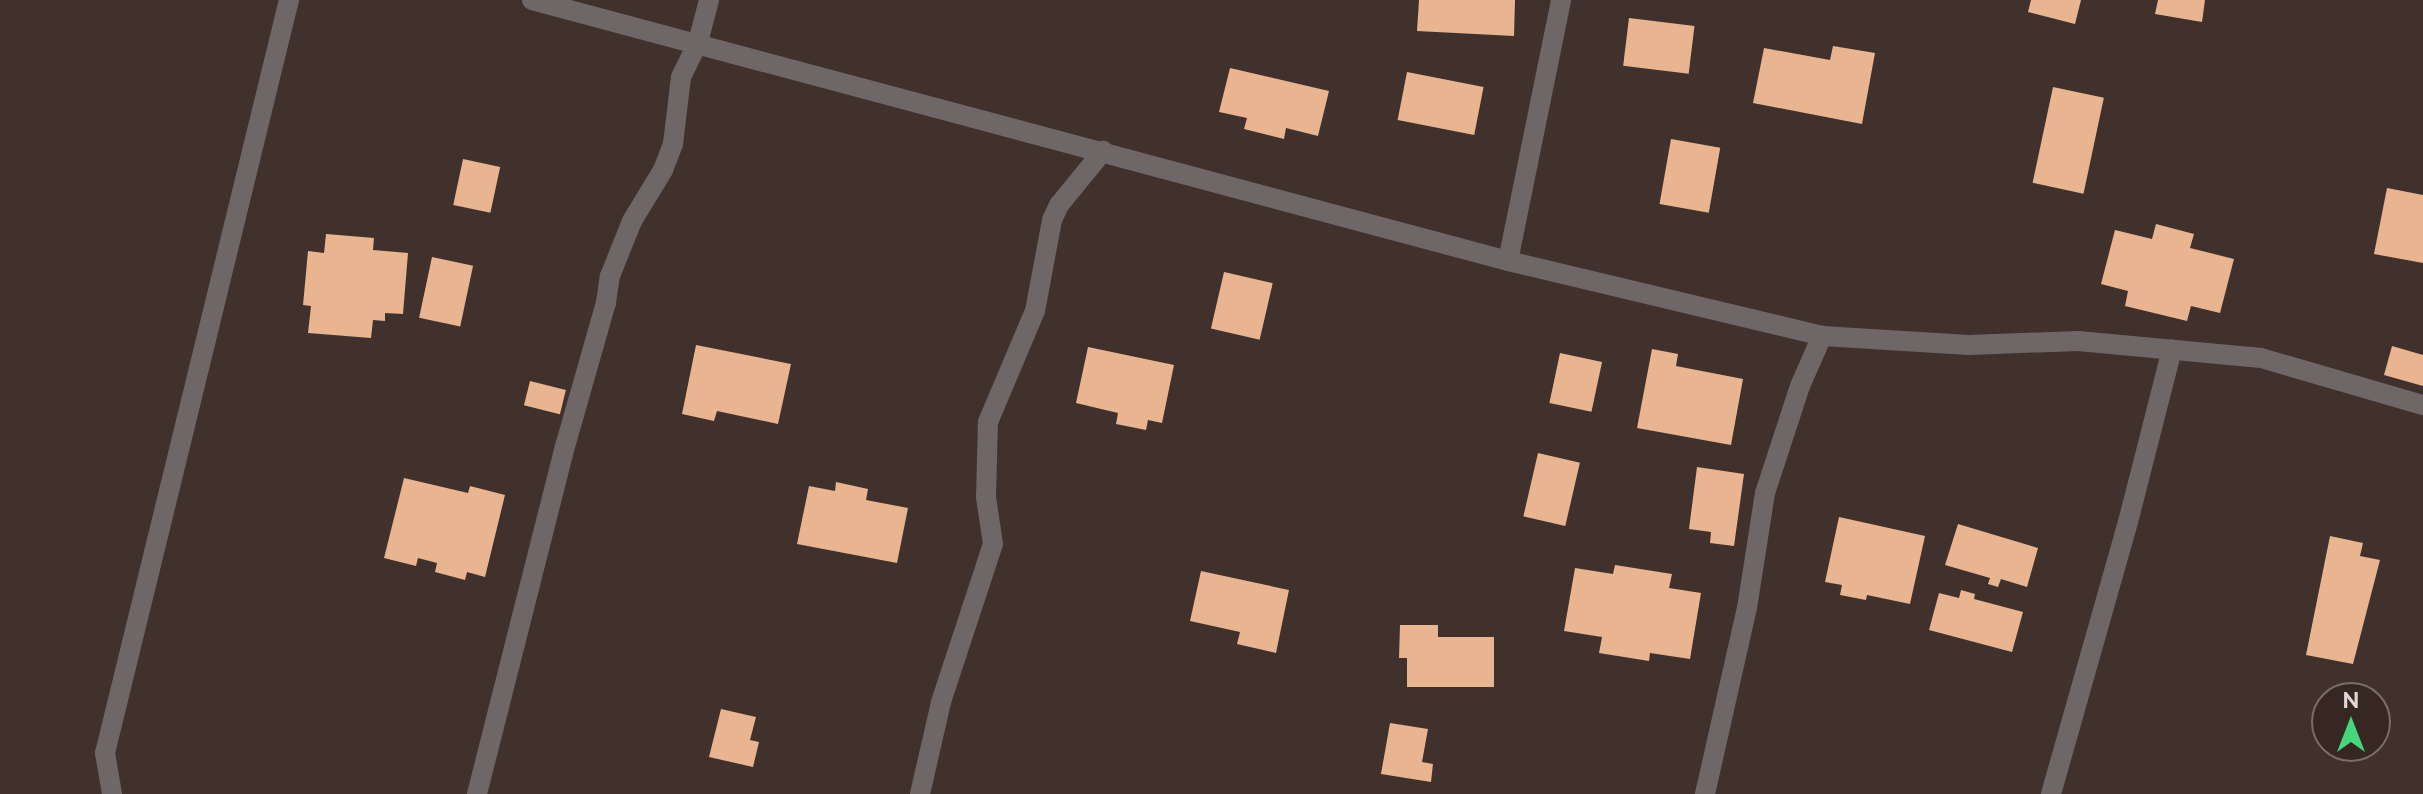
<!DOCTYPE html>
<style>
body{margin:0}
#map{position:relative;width:2423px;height:794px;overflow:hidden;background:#41312d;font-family:Raleway,sans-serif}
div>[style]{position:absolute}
.building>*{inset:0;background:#e9b590;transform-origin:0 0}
.minor>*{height:20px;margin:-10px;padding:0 10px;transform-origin:10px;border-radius:10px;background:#6f6667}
span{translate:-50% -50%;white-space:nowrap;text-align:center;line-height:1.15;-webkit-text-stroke:8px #372723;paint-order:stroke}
.north{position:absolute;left:2311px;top:682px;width:80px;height:80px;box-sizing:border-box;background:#372723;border:2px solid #7b6d6a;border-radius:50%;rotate:0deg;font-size:22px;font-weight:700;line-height:32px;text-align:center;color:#e2d7d5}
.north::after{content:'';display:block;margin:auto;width:28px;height:36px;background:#44d77b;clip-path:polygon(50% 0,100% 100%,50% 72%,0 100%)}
</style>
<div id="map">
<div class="building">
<i style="clip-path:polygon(1419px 0,1515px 0,1514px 36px,1417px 31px)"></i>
<i style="clip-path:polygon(2031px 0,2081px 0,2075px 24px,2028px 12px)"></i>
<i style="clip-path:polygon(2158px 0,2205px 0,2202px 22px,2155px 14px)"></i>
<i style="left:1629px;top:18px;width:66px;height:48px;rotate:7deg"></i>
<i style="clip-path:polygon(1833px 46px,1875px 53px,1862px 124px,1753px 103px,1764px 48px,1830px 60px)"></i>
<i style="clip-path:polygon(1230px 68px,1329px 91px,1318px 136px,1286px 128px,1284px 139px,1244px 129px,1247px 118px,1219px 112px)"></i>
<i style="left:1407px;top:72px;width:78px;height:49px;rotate:11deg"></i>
<i style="left:2053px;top:87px;width:52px;height:98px;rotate:12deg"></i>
<i style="left:1671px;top:139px;width:50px;height:66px;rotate:10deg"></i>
<i style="left:463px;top:159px;width:38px;height:47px;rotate:12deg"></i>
<i style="clip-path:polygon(2387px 188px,2423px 195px,2423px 263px,2374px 254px)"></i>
<i style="clip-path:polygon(2156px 224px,2194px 234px,2190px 248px,2234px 259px,2220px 313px,2191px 306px,2187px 321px,2125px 306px,2128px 291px,2101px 284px,2115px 230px,2152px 239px)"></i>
<i style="clip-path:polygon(326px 234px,374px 238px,373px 250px,408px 253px,403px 314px,385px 313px,385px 321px,373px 320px,371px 338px,308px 333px,311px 306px,303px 305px,308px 251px,324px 253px)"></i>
<i style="left:432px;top:257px;width:42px;height:62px;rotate:12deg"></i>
<i style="left:1224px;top:272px;width:50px;height:58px;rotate:13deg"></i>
<i style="clip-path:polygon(696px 345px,791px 364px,778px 424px,717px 411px,714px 421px,682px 414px)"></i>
<i style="clip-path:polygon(2392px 346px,2423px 355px,2423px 386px,2384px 375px)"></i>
<i style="clip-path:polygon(1088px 347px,1174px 365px,1162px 423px,1148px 420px,1146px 430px,1116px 424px,1118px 413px,1076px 403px)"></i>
<i style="clip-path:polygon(1652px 349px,1678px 354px,1676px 366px,1743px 379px,1731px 445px,1637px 428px)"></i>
<i style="left:1560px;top:353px;width:43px;height:51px;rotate:12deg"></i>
<i style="left:530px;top:381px;width:37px;height:25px;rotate:14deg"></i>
<i style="left:1538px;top:453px;width:43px;height:65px;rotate:13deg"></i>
<i style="clip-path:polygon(1697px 467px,1744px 474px,1734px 546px,1710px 543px,1711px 532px,1689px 529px)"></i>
<i style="clip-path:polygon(404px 478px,468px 493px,470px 486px,505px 495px,485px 577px,467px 572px,465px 580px,435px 572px,437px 563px,418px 558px,416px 566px,384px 558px)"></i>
<i style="clip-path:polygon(836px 482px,868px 489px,866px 500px,908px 508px,897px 563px,797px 544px,809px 486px,835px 491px)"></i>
<i style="clip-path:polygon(1839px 517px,1925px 536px,1910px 604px,1867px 595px,1866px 600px,1840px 595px,1842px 585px,1825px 582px)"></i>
<i style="clip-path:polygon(1958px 524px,2038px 548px,2027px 587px,2001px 579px,1998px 587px,1988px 584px,1990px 578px,1945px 565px)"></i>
<i style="clip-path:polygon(2330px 536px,2363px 543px,2360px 556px,2380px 560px,2353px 664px,2306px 655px)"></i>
<i style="clip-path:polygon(1615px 565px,1672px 574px,1669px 588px,1701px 593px,1690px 659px,1650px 653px,1649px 661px,1599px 653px,1602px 637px,1564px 631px,1575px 568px,1613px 574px)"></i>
<i style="clip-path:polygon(1201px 571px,1289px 590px,1276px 653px,1237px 644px,1240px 632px,1190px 621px)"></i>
<i style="clip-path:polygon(1961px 590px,1975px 594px,1974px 599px,2023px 612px,2012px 652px,1929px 630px,1939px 593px,1959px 598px)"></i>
<i style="clip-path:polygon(1400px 625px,1438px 625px,1438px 637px,1494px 637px,1494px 687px,1407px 687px,1407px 658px,1399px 658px)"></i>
<i style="clip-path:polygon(721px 709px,756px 717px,750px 740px,759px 742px,753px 767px,709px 757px)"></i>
<i style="clip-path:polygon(1390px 723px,1428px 729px,1422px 762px,1433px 764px,1431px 782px,1381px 774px)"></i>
</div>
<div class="minor">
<i style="left:532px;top:0;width:1010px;rotate:14.97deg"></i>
<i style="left:1508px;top:261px;width:323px;rotate:13.4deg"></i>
<i style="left:1822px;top:336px;width:147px;rotate:3.5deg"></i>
<i style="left:1969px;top:345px;width:109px;rotate:-2.1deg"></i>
<i style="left:2078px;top:341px;width:184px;rotate:5.3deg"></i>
<i style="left:2261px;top:358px;width:169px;rotate:16.2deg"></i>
<i style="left:1508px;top:261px;width:266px;rotate:-78.5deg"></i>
<i style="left:112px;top:794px;width:42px;rotate:-99.7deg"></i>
<i style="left:105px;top:753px;width:775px;rotate:-76.27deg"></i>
<i style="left:477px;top:794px;width:362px;rotate:-75.8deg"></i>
<i style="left:566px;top:443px;width:146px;rotate:-74.1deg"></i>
<i style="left:606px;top:303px;width:27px;rotate:-82deg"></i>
<i style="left:610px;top:276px;width:59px;rotate:-68.2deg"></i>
<i style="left:632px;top:221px;width:60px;rotate:-58.7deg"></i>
<i style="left:663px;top:170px;width:28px;rotate:-69deg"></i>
<i style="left:673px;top:144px;width:67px;rotate:-83.2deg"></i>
<i style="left:681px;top:77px;width:39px;rotate:-64deg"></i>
<i style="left:698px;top:42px;width:43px;rotate:-75.3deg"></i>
<i style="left:920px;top:794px;width:94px;rotate:-77.1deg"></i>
<i style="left:941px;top:702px;width:166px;rotate:-71.8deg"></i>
<i style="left:993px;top:544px;width:48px;rotate:-98.5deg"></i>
<i style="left:986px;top:497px;width:75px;rotate:-88.5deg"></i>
<i style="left:988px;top:422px;width:121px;rotate:-67.1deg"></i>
<i style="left:1035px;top:311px;width:93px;rotate:-79.4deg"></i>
<i style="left:1052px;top:220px;width:17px;rotate:-65deg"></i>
<i style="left:1059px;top:205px;width:70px;rotate:-50.8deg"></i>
<i style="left:1705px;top:794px;width:191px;rotate:-77.3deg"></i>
<i style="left:1747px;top:608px;width:116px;rotate:-81.1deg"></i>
<i style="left:1765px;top:493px;width:113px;rotate:-71.9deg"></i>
<i style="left:1800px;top:386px;width:55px;rotate:-66.3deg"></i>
<i style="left:2051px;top:794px;width:283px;rotate:-74.2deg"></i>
<i style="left:2128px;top:522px;width:178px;rotate:-75.7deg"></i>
</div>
<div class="north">N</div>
</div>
